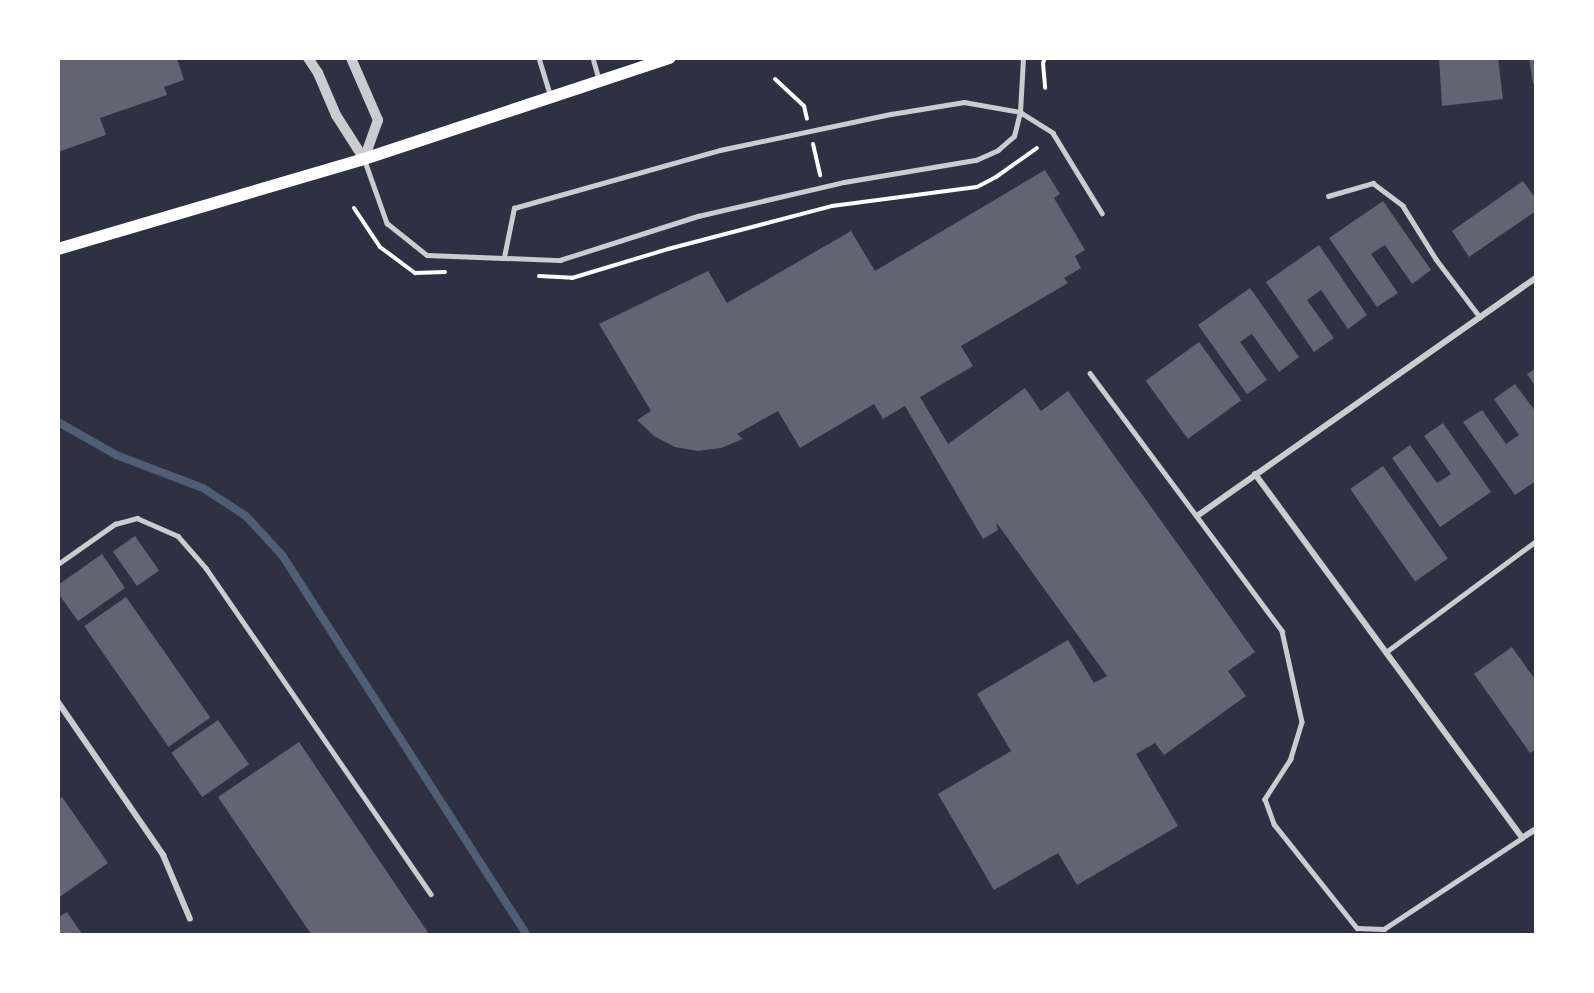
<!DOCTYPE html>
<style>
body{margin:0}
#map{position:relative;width:1594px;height:993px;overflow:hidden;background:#2d3142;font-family:"Nunito Sans",sans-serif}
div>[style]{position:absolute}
.stream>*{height:8px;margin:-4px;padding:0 4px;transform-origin:4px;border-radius:4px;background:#4f5d75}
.building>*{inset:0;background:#626471;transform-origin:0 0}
.path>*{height:4px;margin:-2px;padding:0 2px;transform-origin:2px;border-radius:2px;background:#fff}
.service>*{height:4.5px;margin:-2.25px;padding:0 2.25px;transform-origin:2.25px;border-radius:2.25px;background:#caccd0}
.minor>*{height:6px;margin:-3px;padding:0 3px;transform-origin:3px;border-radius:3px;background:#caccd0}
.tertiary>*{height:10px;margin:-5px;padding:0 5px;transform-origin:5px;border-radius:5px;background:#caccd0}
.secondary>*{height:12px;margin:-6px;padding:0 6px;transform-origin:6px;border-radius:6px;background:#fff}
span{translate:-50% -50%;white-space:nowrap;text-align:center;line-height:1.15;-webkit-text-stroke:6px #fff;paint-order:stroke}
.frame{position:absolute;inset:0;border:60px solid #fff;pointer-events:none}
</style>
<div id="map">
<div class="stream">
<i style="left:58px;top:422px;width:67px;rotate:29.6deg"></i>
<i style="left:116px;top:455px;width:93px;rotate:20.8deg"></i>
<i style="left:203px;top:488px;width:51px;rotate:33.1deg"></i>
<i style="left:246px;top:516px;width:53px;rotate:47.3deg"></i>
<i style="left:282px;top:555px;width:451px;rotate:57.2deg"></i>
</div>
<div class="building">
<i style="clip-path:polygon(58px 58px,177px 58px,184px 80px,164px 87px,167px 95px,100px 118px,106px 135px,58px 152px)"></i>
<i style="clip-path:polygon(1439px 58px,1498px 58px,1503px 99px,1442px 106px)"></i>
<i style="clip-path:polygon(1529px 58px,1536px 58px,1536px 83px,1533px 84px)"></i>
<i style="clip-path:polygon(1045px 170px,1060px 194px,1054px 198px,1085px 250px,1075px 256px,1081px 268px,1064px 278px,1068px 283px,961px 346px,973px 366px,920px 397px,948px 444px,1025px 388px,1041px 411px,1068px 391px,1255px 652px,1228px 671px,1246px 696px,1164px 755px,1155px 743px,1136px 754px,1178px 826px,1077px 885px,1058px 853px,994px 890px,938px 794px,1011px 751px,977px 694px,1068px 640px,1094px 683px,1107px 676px,996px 522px,998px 530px,983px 539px,905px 406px,883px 419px,874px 404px,800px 448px,778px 411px,737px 434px,743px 439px,721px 448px,698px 451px,675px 447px,654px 436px,637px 420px,651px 411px,599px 324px,708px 271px,727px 303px,851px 231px,875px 271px)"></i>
<i style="clip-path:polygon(1523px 181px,1536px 199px,1536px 211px,1469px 257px,1452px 231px)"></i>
<i style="clip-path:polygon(1383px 201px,1431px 270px,1412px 284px,1385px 245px,1371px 254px,1398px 293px,1377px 307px,1329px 238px)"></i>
<i style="clip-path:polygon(1319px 245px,1367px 315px,1348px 329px,1321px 290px,1307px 300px,1334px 338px,1314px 352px,1266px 282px)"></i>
<i style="clip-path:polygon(1250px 288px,1299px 357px,1279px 372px,1252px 334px,1240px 342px,1267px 380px,1247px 394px,1198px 325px)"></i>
<i style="left:1199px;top:342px;width:72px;height:66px;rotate:54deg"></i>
<i style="clip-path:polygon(1536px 368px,1536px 387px,1527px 374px)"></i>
<i style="clip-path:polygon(1515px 384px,1536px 412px,1536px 481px,1515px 495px,1463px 422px,1482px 410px,1506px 444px,1519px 435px,1494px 399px)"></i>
<i style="clip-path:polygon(1443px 423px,1491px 492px,1440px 527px,1392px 458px,1410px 445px,1437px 483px,1451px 474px,1424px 436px)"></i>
<i style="left:1383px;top:466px;width:113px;height:40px;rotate:55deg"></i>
<i style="left:135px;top:536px;width:42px;height:27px;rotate:55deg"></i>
<i style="clip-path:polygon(102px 554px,125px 588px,78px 621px,58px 593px,58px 585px)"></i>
<i style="left:126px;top:597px;width:147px;height:51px;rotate:55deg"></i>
<i style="clip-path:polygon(1512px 647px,1536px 681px,1536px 749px,1530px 753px,1474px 674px)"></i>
<i style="left:218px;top:720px;width:54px;height:57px;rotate:55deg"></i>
<i style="clip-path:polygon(299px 742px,429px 934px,311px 934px,218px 797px)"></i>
<i style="clip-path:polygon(62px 797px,108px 863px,58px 898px,58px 800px)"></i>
<i style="clip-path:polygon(67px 912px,82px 934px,58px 934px,58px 917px)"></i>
</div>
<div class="path">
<i style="left:1045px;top:58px;width:5px;rotate:112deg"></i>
<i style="left:1043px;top:63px;width:25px;rotate:85deg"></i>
<i style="left:775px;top:79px;width:40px;rotate:43deg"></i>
<i style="left:804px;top:106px;width:13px;rotate:77deg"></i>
<i style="left:813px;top:144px;width:32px;rotate:77deg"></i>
<i style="left:354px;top:208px;width:47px;rotate:56.3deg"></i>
<i style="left:380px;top:247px;width:44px;rotate:36.6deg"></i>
<i style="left:415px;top:273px;width:30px;rotate:-2deg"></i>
<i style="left:539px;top:276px;width:33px;rotate:3deg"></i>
<i style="left:572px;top:278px;width:100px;rotate:-16.8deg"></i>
<i style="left:668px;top:249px;width:170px;rotate:-14.7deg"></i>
<i style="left:832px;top:206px;width:146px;rotate:-7.5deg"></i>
<i style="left:977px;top:187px;width:21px;rotate:-28deg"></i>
<i style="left:996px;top:177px;width:50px;rotate:-35.3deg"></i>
</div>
<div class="service">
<i style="left:539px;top:58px;width:39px;rotate:73deg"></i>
<i style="left:593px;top:58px;width:22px;rotate:74deg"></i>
<i style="left:365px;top:161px;width:66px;rotate:70.5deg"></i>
<i style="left:387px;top:223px;width:51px;rotate:38.7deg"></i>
<i style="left:427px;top:255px;width:133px;rotate:2.2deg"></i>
<i style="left:560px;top:260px;width:145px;rotate:-17.7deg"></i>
<i style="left:698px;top:216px;width:150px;rotate:-13.1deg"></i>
<i style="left:844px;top:182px;width:134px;rotate:-9.5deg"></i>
<i style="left:976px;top:160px;width:24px;rotate:-24deg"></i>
<i style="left:998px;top:150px;width:21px;rotate:-41deg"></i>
<i style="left:1014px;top:136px;width:25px;rotate:-76deg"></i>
<i style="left:1020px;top:112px;width:54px;rotate:-86.8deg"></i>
<i style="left:1328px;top:196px;width:47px;rotate:-16.1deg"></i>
<i style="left:1373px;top:183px;width:38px;rotate:37deg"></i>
<i style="left:1403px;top:206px;width:62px;rotate:58.1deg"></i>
<i style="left:1436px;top:259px;width:73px;rotate:52.8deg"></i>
<i style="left:504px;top:257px;width:50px;rotate:-78.5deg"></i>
<i style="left:514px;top:208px;width:214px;rotate:-15.7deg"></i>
<i style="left:720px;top:150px;width:175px;rotate:-11.9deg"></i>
<i style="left:891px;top:114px;width:74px;rotate:-9.3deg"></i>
<i style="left:964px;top:102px;width:57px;rotate:10.1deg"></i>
<i style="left:1020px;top:112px;width:39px;rotate:32deg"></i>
<i style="left:1053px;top:133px;width:94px;rotate:58.5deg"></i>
<i style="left:1090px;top:373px;width:322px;rotate:53.3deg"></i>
<i style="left:1282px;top:631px;width:93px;rotate:77.6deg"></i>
<i style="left:1302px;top:722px;width:39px;rotate:107deg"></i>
<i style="left:1291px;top:759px;width:48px;rotate:123deg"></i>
<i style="left:1265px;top:799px;width:27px;rotate:70deg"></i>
<i style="left:1274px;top:824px;width:133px;rotate:51.4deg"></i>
<i style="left:1357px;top:928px;width:27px;rotate:2deg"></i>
<i style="left:1384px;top:929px;width:165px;rotate:-33.4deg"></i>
<i style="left:58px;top:564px;width:70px;rotate:-35.1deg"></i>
<i style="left:115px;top:524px;width:23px;rotate:-15deg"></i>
<i style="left:137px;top:518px;width:45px;rotate:23.7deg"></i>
<i style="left:178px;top:536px;width:43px;rotate:48.8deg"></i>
<i style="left:206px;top:568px;width:396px;rotate:55.4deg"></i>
<i style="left:1386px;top:652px;width:187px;rotate:-36.5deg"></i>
</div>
<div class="minor">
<i style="left:1255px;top:474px;width:451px;rotate:53.7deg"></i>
<i style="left:1522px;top:838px;width:17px;rotate:-33deg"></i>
<i style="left:1197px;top:516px;width:414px;rotate:-35.1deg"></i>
<i style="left:58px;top:702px;width:186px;rotate:55.5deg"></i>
<i style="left:163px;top:855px;width:69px;rotate:67.1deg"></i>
</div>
<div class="tertiary">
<i style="left:308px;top:58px;width:18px;rotate:56deg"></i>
<i style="left:318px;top:73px;width:46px;rotate:66.8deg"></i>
<i style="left:336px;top:115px;width:52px;rotate:57.5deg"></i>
<i style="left:351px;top:58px;width:68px;rotate:66.5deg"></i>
<i style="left:378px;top:120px;width:41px;rotate:109.7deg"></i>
</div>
<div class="secondary">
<i style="left:58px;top:249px;width:319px;rotate:-16.4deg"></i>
<i style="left:364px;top:159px;width:322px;rotate:-18.3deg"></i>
</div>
<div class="frame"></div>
</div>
